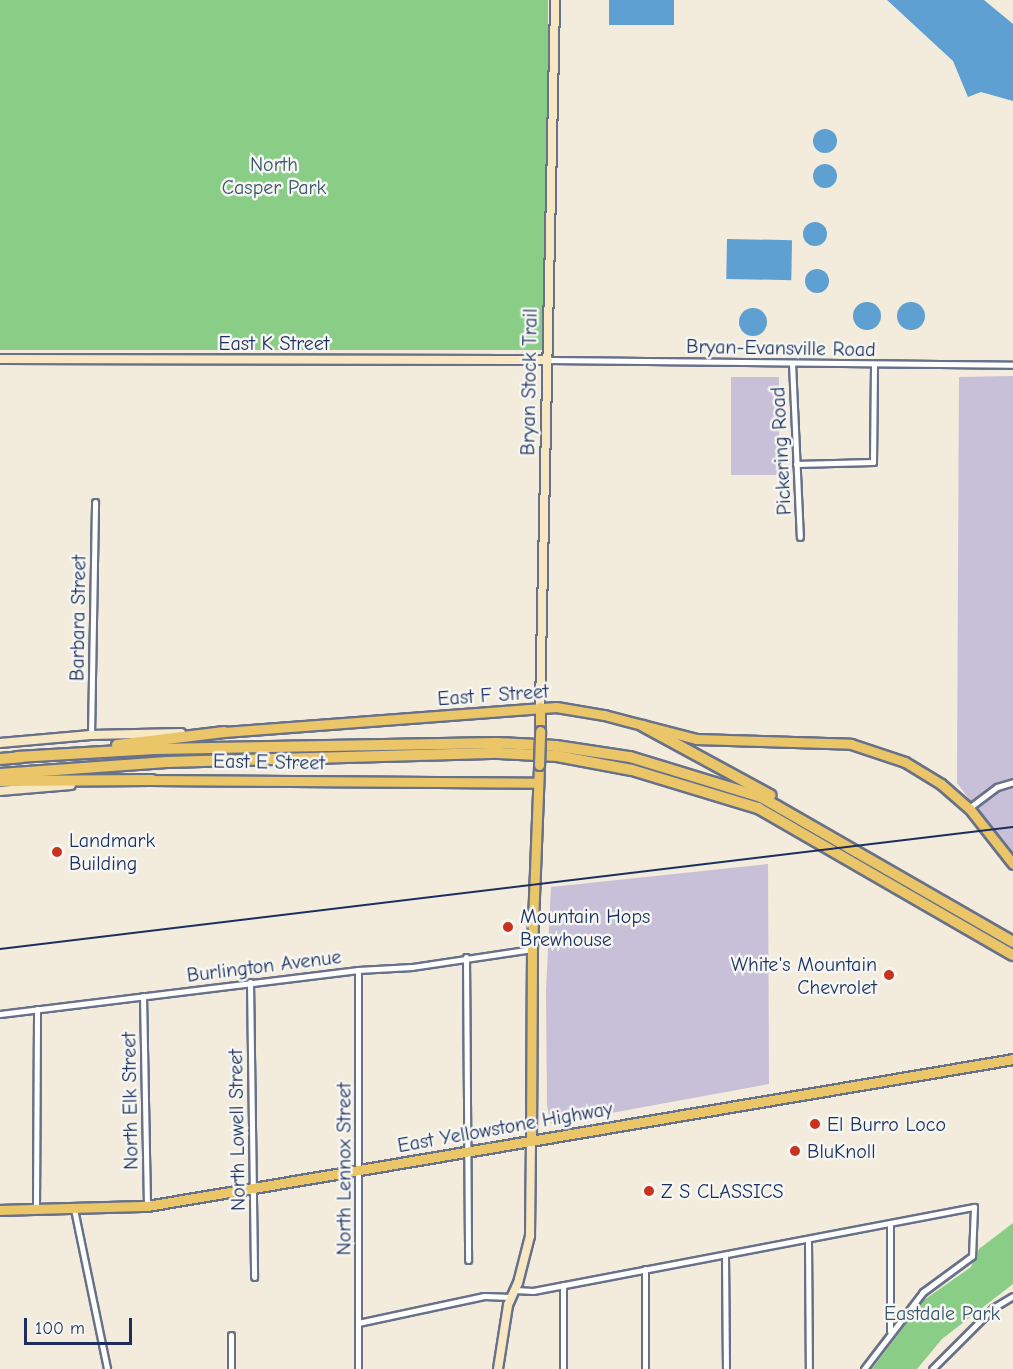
<!DOCTYPE html>
<style>
body{margin:0}
#map{position:relative;width:1013px;height:1369px;overflow:hidden;background:#f3ebdb;font-family:"Comic Neue",sans-serif}
div>[style]{position:absolute}
.industrial>*{inset:0;background:#c8bfd8;transform-origin:0 0}
.green>*{inset:0;background:#8acd86;transform-origin:0 0}
.water>*{inset:0;background:#5da0d1;transform-origin:0 0}
.round{border-radius:50%}
.roads{filter:drop-shadow(2px 0 #67718a) drop-shadow(-2px 0 #67718a) drop-shadow(0 2px #67718a) drop-shadow(0 -2px #67718a)}
.street>*{height:5px;margin:-2.5px;padding:0 2.5px;transform-origin:2.5px;border-radius:2.5px;background:#fff}
.secondary>*{height:8px;margin:-4px;padding:0 4px;transform-origin:4px;border-radius:4px;background:#f7e8c3}
.primary>*{height:9px;margin:-4.5px;padding:0 4.5px;transform-origin:4.5px;border-radius:4.5px;background:#ebc669}
.highway>*{height:10px;margin:-5px;padding:0 5px;transform-origin:5px;border-radius:5px;background:#ebc669}
.rail>*{height:2px;margin:-1px;padding:0 1px;transform-origin:1px;border-radius:1px;background:#1b2f5e}
.bridges{filter:drop-shadow(2px 0 #67718a) drop-shadow(-2px 0 #67718a) drop-shadow(0 2px #67718a) drop-shadow(0 -2px #67718a)}
.primary-bridge>*{height:9px;margin:-4.5px;padding:0 4.5px;transform-origin:4.5px;border-radius:4.5px;background:#ebc669}
.dots>*{width:16px;height:16px;translate:-50% -50%;box-sizing:border-box;border:3px solid #f6f6f2;border-radius:50%}
span{translate:-50% -50%;white-space:nowrap;text-align:center;line-height:1.15;-webkit-text-stroke:5px #f6f6f2;paint-order:stroke}
.park-label{font-size:20px;color:#375668}
.street-label{font-size:20px;color:#1b2f5e}
.poi-label{font-size:20px;color:#1b2f5e}
.left{translate:0 -50%;text-align:left}
.right{translate:-100% -50%;text-align:right}
.scale{position:absolute;left:24px;top:1318px;width:108px;height:27px;box-sizing:border-box;border:3px solid #1b2f5e;border-top:0;padding-left:8px;font-size:18px;line-height:21px;white-space:nowrap;color:#1b2f5e;-webkit-text-stroke:4px #f6f6f2;paint-order:stroke}
</style>
<div id="map">
<div class="industrial">
<i style="clip-path:polygon(1013px 376px,1013px 857px,957px 783px,959px 377px)"></i>
<i style="left:731px;top:377px;width:48px;height:98px"></i>
<i style="clip-path:polygon(768px 864px,769px 1084px,551px 1124px,547px 1105px,546px 991px,551px 887px)"></i>
</div>
<div class="green">
<i style="left:0;top:0;width:548px;height:350px"></i>
<i style="clip-path:polygon(1013px 1223px,1013px 1284px,942px 1339px,917px 1369px,872px 1369px,924px 1300px,971px 1267px,979px 1249px)"></i>
</div>
<div class="water">
<i style="left:609px;top:0;width:65px;height:25px"></i>
<i style="clip-path:polygon(887px 0,984px 0,1013px 24px,1013px 101px,981px 92px,968px 97px,953px 61px)"></i>
<i class="round" style="left:813px;top:129px;width:24px;height:24px"></i>
<i class="round" style="left:813px;top:164px;width:24px;height:24px"></i>
<i class="round" style="left:803px;top:222px;width:24px;height:24px"></i>
<i style="left:727px;top:239px;width:65px;height:40px;rotate:1deg"></i>
<i class="round" style="left:805px;top:269px;width:24px;height:24px"></i>
<i class="round" style="left:853px;top:302px;width:28px;height:28px"></i>
<i class="round" style="left:897px;top:302px;width:28px;height:28px"></i>
<i class="round" style="left:739px;top:308px;width:28px;height:28px"></i>
</div>
<div class="roads">
<div class="street">
<i style="left:548px;top:360px;width:465px;rotate:0.6deg"></i>
<i style="left:792px;top:363px;width:174px;rotate:87.4deg"></i>
<i style="left:796px;top:464px;width:77px;rotate:-1.5deg"></i>
<i style="left:873px;top:462px;width:98px;rotate:-89.4deg"></i>
<i style="left:91px;top:735px;width:233px;rotate:-89deg"></i>
<i style="left:969px;top:808px;width:35px;rotate:-37deg"></i>
<i style="left:997px;top:787px;width:17px;rotate:-17deg"></i>
<i style="left:466px;top:957px;width:303px;rotate:89.6deg"></i>
<i style="left:358px;top:970px;width:399px;rotate:90deg"></i>
<i style="left:250px;top:982px;width:295px;rotate:89.2deg"></i>
<i style="left:143px;top:996px;width:210px;rotate:88.9deg"></i>
<i style="left:0;top:1014px;width:361px;rotate:-7deg"></i>
<i style="left:358px;top:970px;width:54px;rotate:-3.2deg"></i>
<i style="left:412px;top:967px;width:121px;rotate:-8.5deg"></i>
<i style="left:36px;top:1208px;width:199px;rotate:-89.7deg"></i>
<i style="left:74px;top:1209px;width:163px;rotate:78.3deg"></i>
<i style="left:890px;top:1226px;width:105px;rotate:90deg"></i>
<i style="left:808px;top:1240px;width:129px;rotate:89.6deg"></i>
<i style="left:725px;top:1256px;width:113px;rotate:89.5deg"></i>
<i style="left:515px;top:1290px;width:18px;rotate:3deg"></i>
<i style="left:533px;top:1291px;width:449px;rotate:-10.8deg"></i>
<i style="left:974px;top:1207px;width:49px;rotate:92.3deg"></i>
<i style="left:972px;top:1256px;width:61px;rotate:143.7deg"></i>
<i style="left:923px;top:1292px;width:97px;rotate:127.5deg"></i>
<i style="left:358px;top:1323px;width:129px;rotate:-12.1deg"></i>
<i style="left:484px;top:1296px;width:27px;rotate:2deg"></i>
<i style="left:231px;top:1335px;width:34px;rotate:90deg"></i>
<i style="left:563px;top:1369px;width:84px;rotate:-90deg"></i>
<i style="left:645px;top:1369px;width:100px;rotate:-90deg"></i>
<i style="left:932px;top:1369px;width:86px;rotate:-45deg"></i>
<i style="left:993px;top:1308px;width:23px;rotate:-31deg"></i>
</div>
<div class="secondary">
<i style="left:0;top:359px;width:548px;rotate:0.1deg"></i>
<i style="left:540px;top:707px;width:707px;rotate:-88.78deg"></i>
<i style="left:0;top:743px;width:91px;rotate:-5deg"></i>
<i style="left:91px;top:735px;width:90px;rotate:-1.3deg"></i>
<i style="left:0;top:791px;width:71px;rotate:-4.8deg"></i>
<i style="left:498px;top:1369px;width:65px;rotate:-81.1deg"></i>
<i style="left:508px;top:1305px;width:24px;rotate:-66deg"></i>
<i style="left:518px;top:1283px;width:49px;rotate:-75.7deg"></i>
<i style="left:530px;top:1236px;width:95px;rotate:-89.4deg"></i>
</div>
<div class="primary">
<i style="left:540px;top:731px;width:24px;rotate:-90deg"></i>
<i style="left:224px;top:732px;width:333px;rotate:-4.3deg"></i>
<i style="left:556px;top:707px;width:49px;rotate:9.5deg"></i>
<i style="left:604px;top:715px;width:95px;rotate:14.6deg"></i>
<i style="left:696px;top:739px;width:155px;rotate:1.8deg"></i>
<i style="left:851px;top:744px;width:57px;rotate:18.4deg"></i>
<i style="left:905px;top:762px;width:42px;rotate:31.4deg"></i>
<i style="left:941px;top:784px;width:37px;rotate:41deg"></i>
<i style="left:969px;top:808px;width:71px;rotate:51.8deg"></i>
<i style="left:152px;top:780px;width:386px;rotate:0.4deg"></i>
<i style="left:531px;top:1141px;width:192px;rotate:-89.7deg"></i>
<i style="left:532px;top:949px;width:184px;rotate:-87.8deg"></i>
<i style="left:0;top:1210px;width:147px;rotate:-1.6deg"></i>
<i style="left:147px;top:1206px;width:878px;rotate:-9.63deg"></i>
</div>
<div class="highway">
<i style="left:643px;top:726px;width:145px;rotate:28.5deg"></i>
<i style="left:117px;top:745px;width:108px;rotate:-6.9deg"></i>
<i style="left:17px;top:757px;width:138px;rotate:-3.3deg"></i>
<i style="left:155px;top:749px;width:343px;rotate:-1deg"></i>
<i style="left:498px;top:743px;width:58px;rotate:3deg"></i>
<i style="left:556px;top:746px;width:75px;rotate:8.5deg"></i>
<i style="left:630px;top:757px;width:137px;rotate:17deg"></i>
<i style="left:761px;top:797px;width:291px;rotate:29.9deg"></i>
<i style="left:0;top:759px;width:21px;rotate:-5deg"></i>
<i style="left:0;top:774px;width:167px;rotate:-4.1deg"></i>
<i style="left:167px;top:762px;width:332px;rotate:-1.6deg"></i>
<i style="left:499px;top:753px;width:58px;rotate:3deg"></i>
<i style="left:557px;top:756px;width:76px;rotate:10.6deg"></i>
<i style="left:632px;top:770px;width:132px;rotate:16.8deg"></i>
<i style="left:758px;top:808px;width:294px;rotate:30deg"></i>
<i style="left:0;top:781px;width:152px;rotate:-0.4deg"></i>
</div>
</div>
<div class="rail">
<i style="left:0;top:949px;width:1020px;rotate:-6.87deg"></i>
</div>
<div class="bridges">
<div class="primary-bridge">
<i style="left:539px;top:765px;width:34px;rotate:-88deg"></i>
</div>
</div>
<div class="dots">
<i style="left:57px;top:852px;background:#c8321e"></i>
<i style="left:508px;top:927px;background:#c8321e"></i>
<i style="left:889px;top:975px;background:#c8321e"></i>
<i style="left:815px;top:1124px;background:#c8321e"></i>
<i style="left:795px;top:1151px;background:#c8321e"></i>
<i style="left:649px;top:1191px;background:#c8321e"></i>
</div>
<div class="park-label">
<span style="left:274px;top:176px">North<br>Casper Park</span>
<span style="left:942px;top:1313px">Eastdale Park</span>
</div>
<div class="street-label">
<span style="left:274px;top:343px">East K Street</span>
<span style="left:781px;top:348px;rotate:1deg">Bryan-Evansville Road</span>
<span style="left:529px;top:382px;rotate:-89deg">Bryan Stock Trail</span>
<span style="left:781px;top:451px;rotate:-93deg">Pickering Road</span>
<span style="left:78px;top:618px;rotate:-89deg">Barbara Street</span>
<span style="left:493px;top:695px;rotate:-4deg">East F Street</span>
<span style="left:269px;top:762px;rotate:1deg">East E Street</span>
<span style="left:264px;top:966px;rotate:-7deg">Burlington Avenue</span>
<span style="left:130px;top:1101px;rotate:-91deg">North Elk Street</span>
<span style="left:505px;top:1127px;rotate:-10deg">East Yellowstone Highway</span>
<span style="left:237px;top:1130px;rotate:-91deg">North Lowell Street</span>
<span style="left:344px;top:1169px;rotate:-90deg">North Lennox Street</span>
</div>
<div class="poi-label">
<span class="left" style="left:69px;top:852px">Landmark<br>Building</span>
<span class="left" style="left:520px;top:928px">Mountain Hops<br>Brewhouse</span>
<span class="right" style="left:877px;top:976px">White's Mountain<br>Chevrolet</span>
<span class="left" style="left:827px;top:1124px">El Burro Loco</span>
<span class="left" style="left:807px;top:1151px">BluKnoll</span>
<span class="left" style="left:661px;top:1191px">Z S CLASSICS</span>
</div>
<div class="scale">100 m</div>
</div>
